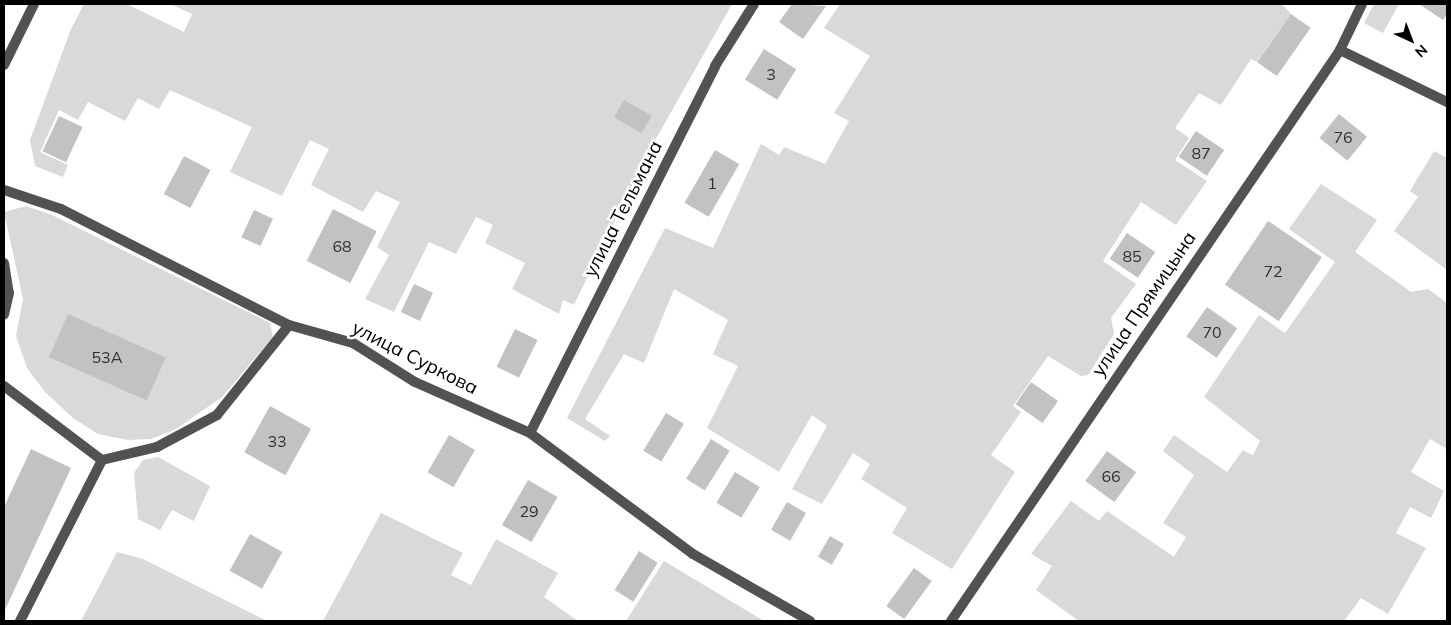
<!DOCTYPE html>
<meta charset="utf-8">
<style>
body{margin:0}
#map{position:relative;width:1451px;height:625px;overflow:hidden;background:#fff;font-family:Mulish,sans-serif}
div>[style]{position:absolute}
.green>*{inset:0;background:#d9d9d9}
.building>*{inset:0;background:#c2c2c2;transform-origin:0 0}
.service>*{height:10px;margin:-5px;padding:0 5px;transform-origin:5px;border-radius:5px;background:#525252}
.minor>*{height:10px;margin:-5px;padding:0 5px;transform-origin:5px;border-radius:5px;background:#525252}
.tertiary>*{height:10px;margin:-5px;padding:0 5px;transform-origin:5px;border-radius:5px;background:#525252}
span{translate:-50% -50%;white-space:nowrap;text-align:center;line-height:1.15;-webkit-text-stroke:5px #fff;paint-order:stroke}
.number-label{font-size:16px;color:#303030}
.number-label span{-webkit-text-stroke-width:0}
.street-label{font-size:19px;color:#000}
.frame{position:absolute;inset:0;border:5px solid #000;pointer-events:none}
.north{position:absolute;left:1386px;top:15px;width:50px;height:50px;-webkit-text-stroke:4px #fff;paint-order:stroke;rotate:137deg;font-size:14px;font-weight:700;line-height:20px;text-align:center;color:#000}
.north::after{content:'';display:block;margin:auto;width:18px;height:22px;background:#000;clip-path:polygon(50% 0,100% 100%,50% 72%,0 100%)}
</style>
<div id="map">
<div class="green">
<i style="clip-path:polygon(84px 4px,127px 4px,184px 32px,192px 14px,170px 4px,732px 4px,644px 160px,574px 305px,563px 300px,559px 314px,512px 289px,525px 263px,485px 243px,493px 225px,476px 217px,456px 254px,429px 242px,394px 312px,365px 299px,389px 255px,377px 247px,400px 202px,376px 191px,363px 212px,311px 185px,329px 149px,310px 140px,282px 196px,230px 172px,252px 127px,170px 90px,159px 109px,138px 98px,125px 121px,88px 102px,78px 120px,59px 110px,40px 152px,68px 165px,63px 177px,35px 166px,30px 140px,71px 29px)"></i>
<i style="clip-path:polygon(840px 4px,1282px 4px,1291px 14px,1257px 62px,1251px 59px,1221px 105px,1199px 93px,1175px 128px,1189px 138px,1175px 160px,1207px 181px,1176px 225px,1141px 202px,1103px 261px,1136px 284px,1111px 318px,1114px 334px,1088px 375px,1081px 376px,1048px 356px,1013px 406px,1021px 412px,991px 455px,1015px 472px,952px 569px,892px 533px,907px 508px,861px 479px,870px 464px,853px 453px,822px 504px,792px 489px,827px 426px,812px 415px,779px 472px,707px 428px,738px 366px,713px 354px,728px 320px,674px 289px,644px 363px,624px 354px,585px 419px,610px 436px,605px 441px,567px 418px,665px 228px,713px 248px,761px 144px,779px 155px,784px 147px,825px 164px,849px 121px,834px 113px,870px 56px,824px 28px)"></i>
<i style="clip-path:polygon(1374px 4px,1399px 4px,1383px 33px,1364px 23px)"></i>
<i style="clip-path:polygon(1434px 151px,1447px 158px,1447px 270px,1394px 231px,1418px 197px,1410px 191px)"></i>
<i style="clip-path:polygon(1321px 184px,1377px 220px,1355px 252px,1411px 292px,1428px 289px,1447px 303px,1447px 449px,1430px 439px,1411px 472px,1444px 491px,1431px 518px,1410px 507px,1396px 533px,1426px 548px,1388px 614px,1361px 598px,1344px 621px,1079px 621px,1036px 590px,1052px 566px,1031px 554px,1071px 501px,1099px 521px,1107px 511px,1174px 557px,1186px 537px,1163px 523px,1194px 475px,1163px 451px,1174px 435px,1227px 472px,1243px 450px,1253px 455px,1260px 441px,1204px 397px,1259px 315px,1285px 333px,1335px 262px,1289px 229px)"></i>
<i style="clip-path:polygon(26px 206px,52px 215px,270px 323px,273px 337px,222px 397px,176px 429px,151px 439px,128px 440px,98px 434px,73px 418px,45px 392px,27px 368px,16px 336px,23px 299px,4px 212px)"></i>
<i style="clip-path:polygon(158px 457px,210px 486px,194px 521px,172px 510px,160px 530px,138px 519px,134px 473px,143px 460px)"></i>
<i style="clip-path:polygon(381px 513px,463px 553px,451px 575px,471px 585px,496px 539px,558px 573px,544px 597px,578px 621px,323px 621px)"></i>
<i style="clip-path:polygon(117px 552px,143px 559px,267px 621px,81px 621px)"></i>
<i style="clip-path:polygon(664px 561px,764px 621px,626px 621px)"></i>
</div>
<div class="building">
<i style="clip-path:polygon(792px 4px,826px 6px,803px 39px,779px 22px)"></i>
<i style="clip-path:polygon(1419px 4px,1447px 4px,1447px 14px,1443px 20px)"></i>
<i style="left:1291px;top:14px;width:24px;height:59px;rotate:35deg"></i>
<i style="left:764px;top:49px;width:38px;height:36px;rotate:32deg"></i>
<i style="left:624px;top:100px;width:32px;height:20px;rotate:30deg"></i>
<i style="left:1339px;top:114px;width:36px;height:31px;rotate:39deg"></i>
<i style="left:59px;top:116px;width:26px;height:39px;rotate:25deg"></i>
<i style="left:1196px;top:131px;width:34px;height:31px;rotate:34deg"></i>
<i style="left:715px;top:150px;width:28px;height:61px;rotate:30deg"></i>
<i style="left:184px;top:156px;width:30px;height:43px;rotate:28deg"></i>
<i style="left:333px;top:209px;width:49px;height:58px;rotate:27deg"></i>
<i style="left:254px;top:210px;width:21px;height:30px;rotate:25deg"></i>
<i style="left:1268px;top:221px;width:65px;height:77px;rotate:34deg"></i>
<i style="left:1127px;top:233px;width:34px;height:31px;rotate:34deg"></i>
<i style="left:414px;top:284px;width:21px;height:31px;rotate:25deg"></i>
<i style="left:1207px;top:307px;width:37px;height:36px;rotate:35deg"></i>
<i style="left:68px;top:314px;width:107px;height:47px;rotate:24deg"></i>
<i style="left:515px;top:329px;width:25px;height:42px;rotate:26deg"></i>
<i style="left:1031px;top:382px;width:33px;height:27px;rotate:35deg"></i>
<i style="left:270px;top:406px;width:47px;height:53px;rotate:29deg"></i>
<i style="left:666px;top:413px;width:21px;height:44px;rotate:31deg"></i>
<i style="left:449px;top:435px;width:30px;height:43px;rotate:30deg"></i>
<i style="left:711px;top:439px;width:22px;height:47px;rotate:32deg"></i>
<i style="clip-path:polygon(31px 449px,71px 468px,4px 612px,4px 507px)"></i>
<i style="left:1107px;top:451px;width:36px;height:37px;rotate:36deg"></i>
<i style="left:735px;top:472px;width:29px;height:36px;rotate:31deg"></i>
<i style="left:528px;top:480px;width:34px;height:52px;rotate:30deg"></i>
<i style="left:787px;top:502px;width:22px;height:32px;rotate:30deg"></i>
<i style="left:250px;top:534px;width:37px;height:42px;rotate:29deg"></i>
<i style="left:830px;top:536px;width:16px;height:24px;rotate:30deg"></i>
<i style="left:639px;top:551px;width:22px;height:46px;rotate:32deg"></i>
<i style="left:914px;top:568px;width:22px;height:47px;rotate:36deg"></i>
</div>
<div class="service">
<i style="left:4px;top:263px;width:30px;rotate:81deg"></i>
<i style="left:9px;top:293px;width:22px;rotate:103deg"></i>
<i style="left:4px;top:386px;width:123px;rotate:37.1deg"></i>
<i style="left:102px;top:460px;width:57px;rotate:-13.3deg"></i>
<i style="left:157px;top:447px;width:68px;rotate:-28.1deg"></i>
<i style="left:217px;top:415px;width:115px;rotate:-51.3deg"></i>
<i style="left:20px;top:621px;width:181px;rotate:-63deg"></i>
</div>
<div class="minor">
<i style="left:1340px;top:50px;width:119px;rotate:25.9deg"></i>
<i style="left:4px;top:65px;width:68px;rotate:-63.8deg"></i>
<i style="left:4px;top:190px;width:60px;rotate:18.4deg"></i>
<i style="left:61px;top:209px;width:256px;rotate:27deg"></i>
<i style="left:289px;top:325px;width:66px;rotate:15.7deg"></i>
<i style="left:353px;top:343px;width:73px;rotate:32.2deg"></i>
<i style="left:415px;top:382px;width:126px;rotate:23.9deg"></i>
<i style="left:530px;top:433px;width:203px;rotate:36.6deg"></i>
<i style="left:693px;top:554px;width:135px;rotate:29.8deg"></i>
<i style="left:530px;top:433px;width:411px;rotate:-63.2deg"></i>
<i style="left:715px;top:66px;width:73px;rotate:-57.8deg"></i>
</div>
<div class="tertiary">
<i style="left:951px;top:621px;width:691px;rotate:-55.73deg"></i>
<i style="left:1340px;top:50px;width:51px;rotate:-64.4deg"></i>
</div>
<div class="number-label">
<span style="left:771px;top:74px">3</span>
<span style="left:1343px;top:137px">76</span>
<span style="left:1201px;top:153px">87</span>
<span style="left:712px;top:183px">1</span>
<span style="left:342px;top:246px">68</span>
<span style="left:1132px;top:256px">85</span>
<span style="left:1273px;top:271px">72</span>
<span style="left:1212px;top:332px">70</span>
<span style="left:107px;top:357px">53А</span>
<span style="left:277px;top:441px">33</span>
<span style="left:1111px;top:476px">66</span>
<span style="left:529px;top:511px">29</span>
</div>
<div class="street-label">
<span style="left:623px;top:209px;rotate:-63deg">улица Тельмана</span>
<span style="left:1144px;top:304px;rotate:-56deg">улица Прямицына</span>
<span style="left:415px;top:358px;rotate:27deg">улица Суркова</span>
</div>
<div class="frame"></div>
<div class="north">N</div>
</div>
